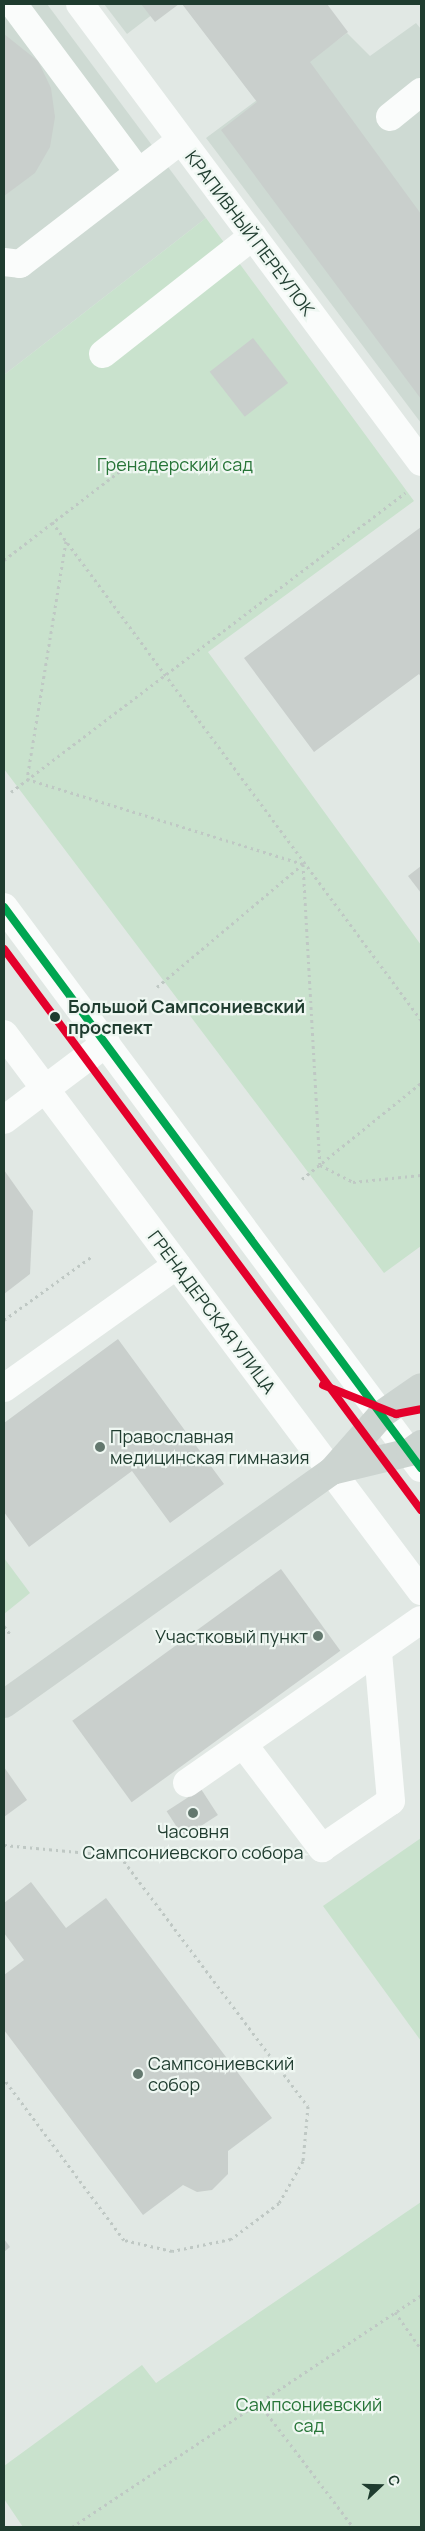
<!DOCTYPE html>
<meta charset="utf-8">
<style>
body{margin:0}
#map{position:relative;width:425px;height:2531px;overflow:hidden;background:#e1e8e4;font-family:Manrope,sans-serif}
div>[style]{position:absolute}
.built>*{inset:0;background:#cedad3}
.green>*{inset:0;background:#c9e2cd}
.building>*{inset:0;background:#c9cfcc;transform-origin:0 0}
.path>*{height:3px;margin-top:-1.5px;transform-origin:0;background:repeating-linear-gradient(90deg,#bfc8c4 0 2.5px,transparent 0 6.5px)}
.minor>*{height:28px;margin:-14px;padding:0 14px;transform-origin:14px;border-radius:14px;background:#fafcfb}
.major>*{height:28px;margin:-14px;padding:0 14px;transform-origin:14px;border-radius:14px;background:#ccd4d0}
.bus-1>*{height:8px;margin:-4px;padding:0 4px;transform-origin:4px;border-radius:4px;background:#00a651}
.tram-1>*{height:8px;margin:-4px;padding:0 4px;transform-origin:4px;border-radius:4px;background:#e4002b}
.dots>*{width:14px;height:14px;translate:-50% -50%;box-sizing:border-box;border:2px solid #eff7f2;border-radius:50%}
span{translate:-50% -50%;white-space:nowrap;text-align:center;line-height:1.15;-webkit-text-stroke:4.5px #eff7f2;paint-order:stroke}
.street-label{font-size:18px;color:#1f3c2f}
.park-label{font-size:18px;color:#277538}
.stop-label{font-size:18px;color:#1f3c2f;font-weight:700}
.left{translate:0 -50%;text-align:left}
.poi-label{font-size:18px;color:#1f3c2f}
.right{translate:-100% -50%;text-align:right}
.frame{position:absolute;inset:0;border:5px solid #1f3c2f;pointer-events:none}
.north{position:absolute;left:355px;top:2461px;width:50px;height:50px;-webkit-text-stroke:4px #eff7f2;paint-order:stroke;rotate:69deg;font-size:14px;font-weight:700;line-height:20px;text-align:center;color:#1f3c2f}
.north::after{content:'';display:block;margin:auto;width:18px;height:22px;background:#1f3c2f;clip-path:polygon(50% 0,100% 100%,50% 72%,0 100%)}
</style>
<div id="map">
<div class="built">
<i style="clip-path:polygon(4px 4px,47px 4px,206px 218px,4px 375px)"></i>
<i style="clip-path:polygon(104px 4px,166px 4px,127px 34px)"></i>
<i style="clip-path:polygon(416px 23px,421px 29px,421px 423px,206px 138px,347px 33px,370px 56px)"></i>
</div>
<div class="green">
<i style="clip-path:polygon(206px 218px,414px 501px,208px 652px,421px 945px,421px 1246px,384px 1273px,4px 769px,4px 375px)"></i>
<i style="clip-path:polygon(4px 1558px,30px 1593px,4px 1614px)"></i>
<i style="clip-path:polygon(421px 1838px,421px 2041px,323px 1906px)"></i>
<i style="clip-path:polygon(421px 2202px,421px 2527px,23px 2527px,4px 2499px,4px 2466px,142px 2365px,156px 2383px)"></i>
</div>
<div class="building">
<i style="clip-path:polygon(141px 4px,179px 4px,155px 22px)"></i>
<i style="clip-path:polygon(182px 4px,327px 4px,348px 32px,310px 62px,421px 214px,421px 399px,221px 130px,257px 102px)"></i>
<i style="clip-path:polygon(4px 34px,38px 61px,51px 88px,55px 117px,50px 147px,35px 173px,4px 196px)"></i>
<i style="left:253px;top:338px;width:57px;height:55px;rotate:52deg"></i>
<i style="clip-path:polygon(421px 527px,421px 677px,419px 674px,314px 752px,244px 658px)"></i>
<i style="clip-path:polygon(421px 866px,421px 893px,408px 876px)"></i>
<i style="clip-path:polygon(4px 1170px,33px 1211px,30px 1274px,4px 1294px)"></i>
<i style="clip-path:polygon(118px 1339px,224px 1484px,170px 1523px,132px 1471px,29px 1547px,4px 1512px,4px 1423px)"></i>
<i style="left:281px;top:1569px;width:101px;height:258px;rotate:54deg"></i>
<i style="clip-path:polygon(4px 1767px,27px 1800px,4px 1817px)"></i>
<i style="left:201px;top:1789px;width:31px;height:41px;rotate:57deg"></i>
<i style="clip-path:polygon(31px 1882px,66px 1928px,106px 1898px,272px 2118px,228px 2151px,228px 2174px,212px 2190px,197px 2192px,183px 2185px,143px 2215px,4px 2030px,4px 1975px,24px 1960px,4px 1933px,4px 1903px)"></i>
<i style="clip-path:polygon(4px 2239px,10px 2247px,4px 2252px)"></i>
</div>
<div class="path">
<i style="left:52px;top:522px;width:620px;rotate:53.46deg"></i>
<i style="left:66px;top:541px;width:241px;rotate:99.3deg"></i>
<i style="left:27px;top:779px;width:289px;rotate:17.1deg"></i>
<i style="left:303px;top:864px;width:301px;rotate:86.8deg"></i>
<i style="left:320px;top:1165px;width:37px;rotate:27deg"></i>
<i style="left:353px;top:1182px;width:68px;rotate:-5.9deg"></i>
<i style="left:4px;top:560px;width:158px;rotate:-37.5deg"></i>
<i style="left:11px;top:792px;width:495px;rotate:-37.2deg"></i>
<i style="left:157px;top:987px;width:191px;rotate:-40.1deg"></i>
<i style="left:302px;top:1179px;width:153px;rotate:-38.9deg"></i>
<i style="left:4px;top:1320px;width:107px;rotate:-35.9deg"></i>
<i style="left:4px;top:1626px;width:10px;rotate:53deg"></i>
<i style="left:4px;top:1845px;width:117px;rotate:5.4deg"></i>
<i style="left:120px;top:1856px;width:313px;rotate:53.1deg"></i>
<i style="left:308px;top:2106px;width:55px;rotate:95.2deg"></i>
<i style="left:303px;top:2161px;width:48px;rotate:119.7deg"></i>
<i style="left:279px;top:2203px;width:60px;rotate:143.1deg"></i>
<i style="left:231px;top:2239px;width:60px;rotate:168.5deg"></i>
<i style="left:172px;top:2251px;width:49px;rotate:-167.1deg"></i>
<i style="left:124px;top:2240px;width:201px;rotate:-126.7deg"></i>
<i style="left:395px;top:2312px;width:45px;rotate:54.9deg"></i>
<i style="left:259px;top:2403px;width:156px;rotate:52.8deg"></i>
<i style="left:72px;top:2527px;width:419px;rotate:-33.6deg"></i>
</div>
<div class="minor">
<i style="left:13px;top:4px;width:209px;rotate:53.3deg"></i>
<i style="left:80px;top:4px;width:571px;rotate:53.33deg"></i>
<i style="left:390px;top:117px;width:40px;rotate:-39deg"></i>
<i style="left:4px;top:262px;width:16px;rotate:7deg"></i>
<i style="left:20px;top:264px;width:203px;rotate:-37.6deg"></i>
<i style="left:103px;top:354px;width:191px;rotate:-38.2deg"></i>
<i style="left:4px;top:907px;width:699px;rotate:53.38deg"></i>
<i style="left:4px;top:1034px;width:696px;rotate:53.18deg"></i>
<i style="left:4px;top:1120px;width:128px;rotate:-37deg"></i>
<i style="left:4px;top:1388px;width:212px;rotate:-35.4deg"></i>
<i style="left:243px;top:1744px;width:131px;rotate:52.8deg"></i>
<i style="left:322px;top:1848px;width:83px;rotate:-34.3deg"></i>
<i style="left:391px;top:1801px;width:151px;rotate:-95deg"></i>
<i style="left:187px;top:1783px;width:285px;rotate:-34.9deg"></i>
</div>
<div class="major">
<i style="left:332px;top:1471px;width:80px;rotate:-13.7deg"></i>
<i style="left:410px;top:1452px;width:14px;rotate:-36deg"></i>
<i style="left:4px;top:1704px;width:402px;rotate:-35.4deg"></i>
<i style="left:332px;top:1471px;width:76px;rotate:-48.7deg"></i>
<i style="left:382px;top:1414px;width:47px;rotate:-34.7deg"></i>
</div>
<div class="bus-1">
<i style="left:4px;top:907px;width:699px;rotate:53.38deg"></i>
</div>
<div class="tram-1">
<i style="left:4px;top:949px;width:699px;rotate:53.38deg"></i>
<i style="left:323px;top:1385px;width:79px;rotate:21.7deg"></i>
<i style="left:396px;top:1414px;width:25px;rotate:-11deg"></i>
</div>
<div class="dots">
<i style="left:55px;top:1017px;background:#1f3c2f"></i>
<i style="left:100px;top:1447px;background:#63786e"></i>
<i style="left:318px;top:1636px;background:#63786e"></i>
<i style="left:193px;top:1813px;background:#63786e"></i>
<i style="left:138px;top:2074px;background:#63786e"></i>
</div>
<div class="street-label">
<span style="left:250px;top:233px;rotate:53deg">КРАПИВНЫЙ ПЕРЕУЛОК</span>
<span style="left:212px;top:1312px;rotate:53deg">ГРЕНАДЕРСКАЯ УЛИЦА</span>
</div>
<div class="park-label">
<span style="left:175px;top:464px">Гренадерский сад</span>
<span style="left:309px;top:2415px">Сампсониевский<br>сад</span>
</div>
<div class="stop-label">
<span class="left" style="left:68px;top:1017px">Большой Сампсониевский<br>проспект</span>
</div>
<div class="poi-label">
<span class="left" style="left:110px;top:1447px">Православная<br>медицинская гимназия</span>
<span class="right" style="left:308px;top:1636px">Участковый пункт</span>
<span style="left:193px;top:1842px">Часовня<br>Сампсониевского собора</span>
<span class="left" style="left:148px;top:2074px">Сампсониевский<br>собор</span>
</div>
<div class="frame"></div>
<div class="north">С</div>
</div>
